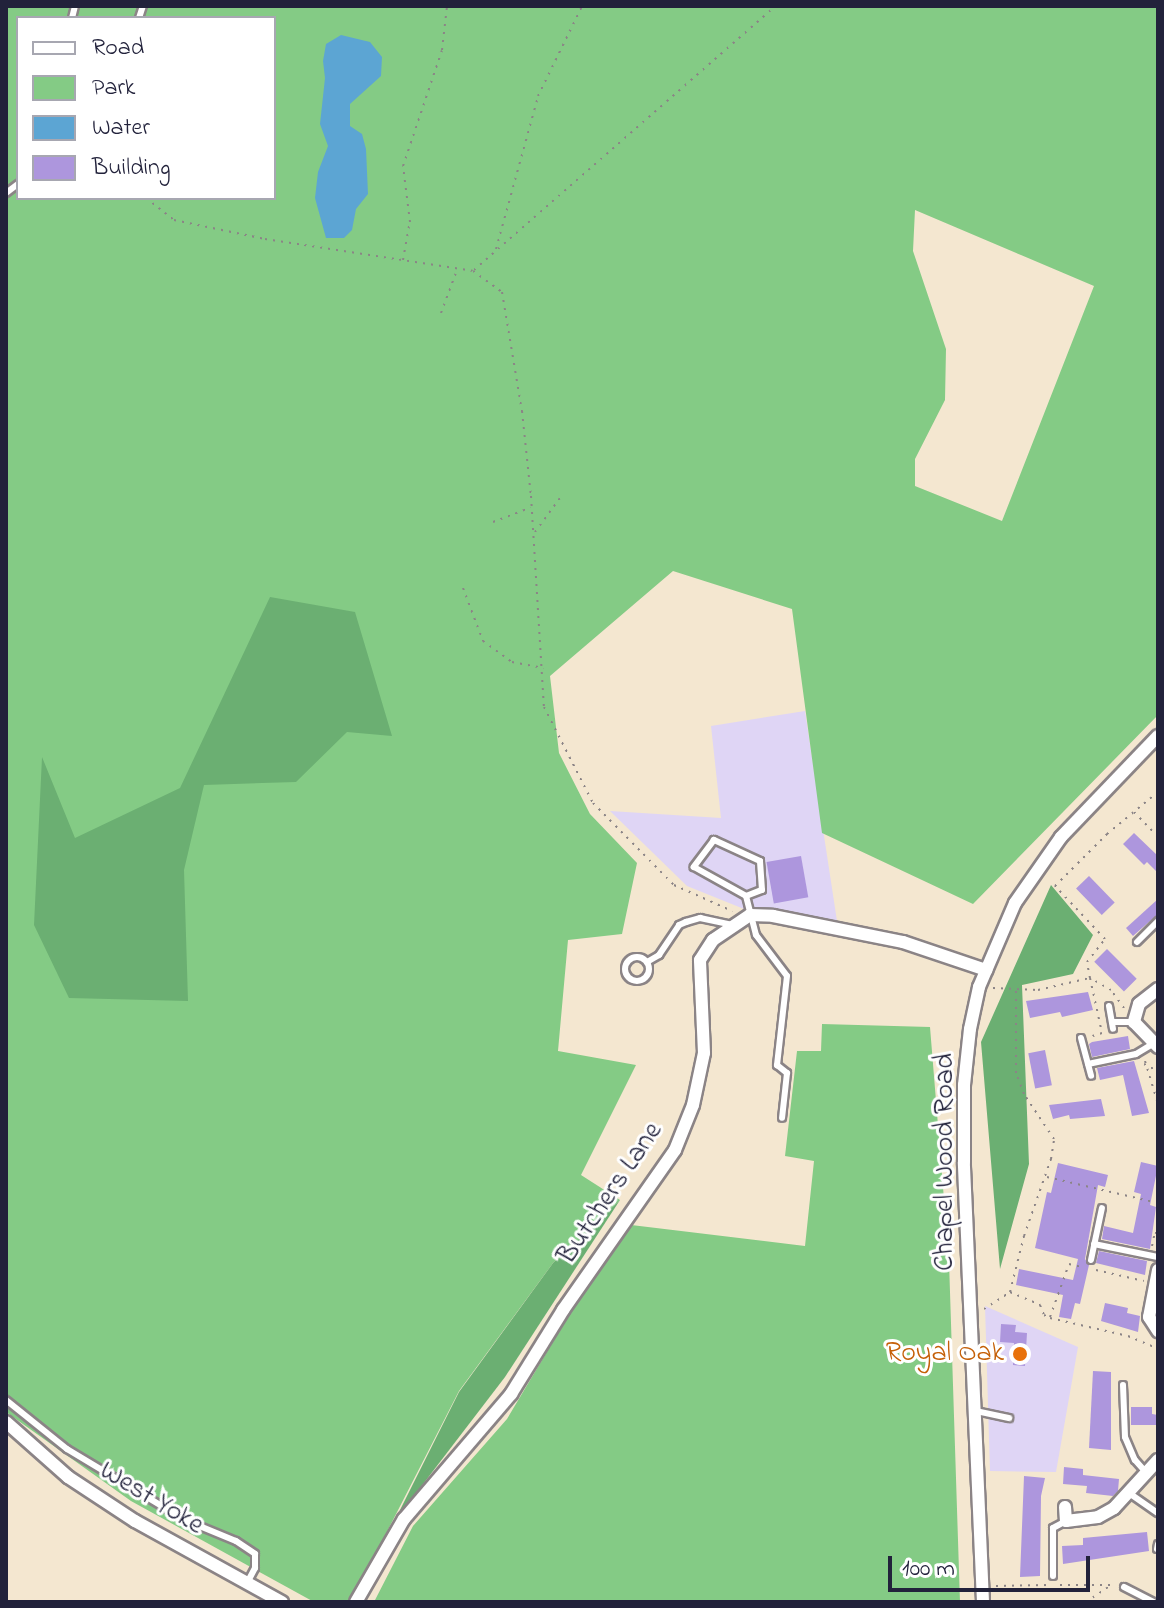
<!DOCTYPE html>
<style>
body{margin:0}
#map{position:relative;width:1164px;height:1608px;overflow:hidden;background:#f4e7d0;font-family:"Indie Flower",sans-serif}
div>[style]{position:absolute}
.built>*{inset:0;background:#dfd5f5}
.green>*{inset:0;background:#84cb85}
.forest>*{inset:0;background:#6baf72}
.water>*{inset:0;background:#5ca5d3}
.building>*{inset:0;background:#ad96dd;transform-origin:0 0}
.path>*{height:2px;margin-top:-1px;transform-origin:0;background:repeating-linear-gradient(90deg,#8b8486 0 2px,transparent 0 8px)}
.roads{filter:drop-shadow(2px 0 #8b8486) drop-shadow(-2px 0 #8b8486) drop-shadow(0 2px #8b8486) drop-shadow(0 -2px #8b8486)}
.service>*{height:6px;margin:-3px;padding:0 3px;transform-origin:3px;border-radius:3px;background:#fff}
.service>.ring{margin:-3px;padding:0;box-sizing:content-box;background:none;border:6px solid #fff;border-radius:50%}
.minor>*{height:12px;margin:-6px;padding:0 6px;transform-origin:6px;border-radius:6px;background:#fff}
.dots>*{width:22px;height:22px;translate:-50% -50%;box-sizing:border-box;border:4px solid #fff;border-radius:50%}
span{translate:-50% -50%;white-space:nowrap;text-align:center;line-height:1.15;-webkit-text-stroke:6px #fff;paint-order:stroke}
.street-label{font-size:28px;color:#22223b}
.food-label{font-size:28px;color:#c56008}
.right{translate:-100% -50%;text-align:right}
.frame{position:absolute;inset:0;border:8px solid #22223b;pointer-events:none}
.legend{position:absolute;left:16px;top:16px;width:260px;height:184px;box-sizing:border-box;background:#fff;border:2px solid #a7a7b1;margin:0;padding:10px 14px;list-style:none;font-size:24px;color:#22223b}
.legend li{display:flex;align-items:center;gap:16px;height:40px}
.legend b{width:40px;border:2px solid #a7a7b1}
.scale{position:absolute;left:888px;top:1556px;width:202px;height:36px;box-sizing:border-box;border:4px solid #22223b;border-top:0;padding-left:10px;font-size:24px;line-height:28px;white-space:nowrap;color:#22223b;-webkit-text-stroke:6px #fff;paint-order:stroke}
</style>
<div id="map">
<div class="built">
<i style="clip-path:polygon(805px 711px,837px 921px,744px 909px,687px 886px,610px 811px,721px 818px,711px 726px)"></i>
<i style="clip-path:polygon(985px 1306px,1078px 1347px,1056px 1472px,990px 1471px)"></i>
</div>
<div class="green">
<i style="clip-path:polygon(evenodd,6px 6px,1158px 6px,1158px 715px,973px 904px,822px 833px,792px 609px,673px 571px,550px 676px,559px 753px,590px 814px,637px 863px,622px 934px,568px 940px,558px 1051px,636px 1065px,581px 1175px,620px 1200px,553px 1263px,459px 1391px,351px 1602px,314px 1602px,131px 1501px,6px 1412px,6px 6px,18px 18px,274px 18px,274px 198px,18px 198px,18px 18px,6px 6px,915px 210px,1094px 286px,1002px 521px,915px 486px,915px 459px,945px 400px,946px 349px,913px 251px,915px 210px)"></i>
<i style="clip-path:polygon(822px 1024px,930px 1027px,949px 1261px,960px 1602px,374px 1602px,413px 1526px,507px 1419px,623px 1224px,805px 1246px,814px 1161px,785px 1156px,797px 1051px,821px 1051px)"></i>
</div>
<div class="forest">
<i style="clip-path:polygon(270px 597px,355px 612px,392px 736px,347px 732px,296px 782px,204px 785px,184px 870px,188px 1001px,69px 998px,34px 925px,42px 757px,75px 838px,180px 788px)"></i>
<i style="clip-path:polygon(1051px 885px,1093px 935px,1073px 974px,1022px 985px,1029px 1164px,1000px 1269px,981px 1042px)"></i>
<i style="clip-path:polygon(620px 1200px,505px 1377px,394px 1522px,459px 1392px,553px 1263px)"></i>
</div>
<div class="water">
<i style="clip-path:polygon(341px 35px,370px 42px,382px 57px,381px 76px,350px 104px,350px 126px,362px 134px,366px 149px,368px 194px,356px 209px,352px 230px,344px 238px,326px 238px,315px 198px,318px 172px,328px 146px,320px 124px,325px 78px,323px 61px,326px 44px)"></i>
</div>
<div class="building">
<i style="clip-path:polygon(1134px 833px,1158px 856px,1158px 873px,1147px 862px,1144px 865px,1123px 844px)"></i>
<i style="left:801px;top:856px;width:42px;height:35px;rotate:80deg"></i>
<i style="left:1089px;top:876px;width:37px;height:18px;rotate:46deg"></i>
<i style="clip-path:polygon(1158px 899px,1158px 914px,1133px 936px,1126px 928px)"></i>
<i style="left:1107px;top:949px;width:42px;height:18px;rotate:45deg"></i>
<i style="clip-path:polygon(1088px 992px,1093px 1010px,1062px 1017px,1060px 1012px,1030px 1018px,1026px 1001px)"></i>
<i style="clip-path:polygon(1128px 1036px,1130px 1049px,1092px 1057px,1089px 1044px,1092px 1042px)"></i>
<i style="left:1045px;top:1050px;width:36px;height:17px;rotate:79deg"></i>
<i style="clip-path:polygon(1134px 1061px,1149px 1113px,1132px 1116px,1123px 1075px,1100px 1080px,1097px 1068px)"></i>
<i style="clip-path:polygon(1101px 1099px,1105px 1116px,1070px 1119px,1069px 1115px,1053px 1119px,1049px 1105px)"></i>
<i style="clip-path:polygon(1141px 1162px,1158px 1166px,1150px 1205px,1156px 1207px,1150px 1249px,1102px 1239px,1104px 1226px,1133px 1233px,1141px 1194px,1134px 1192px)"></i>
<i style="clip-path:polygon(1058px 1163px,1108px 1175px,1105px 1187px,1098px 1185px,1085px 1259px,1089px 1265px,1080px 1304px,1075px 1303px,1071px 1319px,1059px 1317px,1063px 1295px,1016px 1285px,1019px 1269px,1073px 1280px,1078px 1259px,1035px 1248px,1047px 1192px,1051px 1193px)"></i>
<i style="clip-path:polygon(1099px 1251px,1147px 1261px,1145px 1275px,1096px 1263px)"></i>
<i style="clip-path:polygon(1105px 1303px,1128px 1308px,1127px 1313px,1140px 1316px,1138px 1332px,1101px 1321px)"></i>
<i style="clip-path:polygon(1001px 1324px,1016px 1325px,1015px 1332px,1027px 1333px,1025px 1366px,1013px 1365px,1014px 1343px,1000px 1342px)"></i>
<i style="clip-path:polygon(1093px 1371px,1111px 1372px,1111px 1450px,1089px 1448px)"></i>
<i style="clip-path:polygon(1131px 1407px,1152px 1407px,1152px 1414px,1158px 1415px,1158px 1425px,1131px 1425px)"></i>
<i style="clip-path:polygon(1064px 1467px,1083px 1469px,1083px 1475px,1119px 1479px,1118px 1491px,1113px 1496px,1086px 1493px,1087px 1486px,1063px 1484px)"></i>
<i style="clip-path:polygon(1024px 1476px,1045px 1478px,1041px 1496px,1040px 1576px,1020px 1577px)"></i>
<i style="clip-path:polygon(1147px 1532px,1149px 1551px,1063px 1564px,1062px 1546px,1083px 1545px,1083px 1538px)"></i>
</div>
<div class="path">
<i style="left:146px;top:198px;width:36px;rotate:38deg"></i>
<i style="left:174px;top:220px;width:93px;rotate:11.8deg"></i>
<i style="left:265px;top:239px;width:210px;rotate:8.7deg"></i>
<i style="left:473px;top:271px;width:36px;rotate:36deg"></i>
<i style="left:502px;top:292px;width:121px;rotate:80.5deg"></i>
<i style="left:522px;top:411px;width:85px;rotate:84deg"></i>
<i style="left:531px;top:496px;width:211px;rotate:86.5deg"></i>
<i style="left:544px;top:707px;width:108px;rotate:63deg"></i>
<i style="left:593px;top:803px;width:115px;rotate:45.4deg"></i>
<i style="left:674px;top:885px;width:64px;rotate:24.1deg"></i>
<i style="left:496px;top:249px;width:159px;rotate:-74.6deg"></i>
<i style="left:538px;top:96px;width:100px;rotate:-63.9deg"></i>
<i style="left:403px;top:260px;width:39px;rotate:-80deg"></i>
<i style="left:410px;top:222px;width:56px;rotate:-97.1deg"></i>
<i style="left:403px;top:166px;width:122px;rotate:-71.4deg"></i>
<i style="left:442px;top:50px;width:44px;rotate:-83.5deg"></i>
<i style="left:474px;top:270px;width:401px;rotate:-41.2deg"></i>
<i style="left:441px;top:313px;width:46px;rotate:-69.6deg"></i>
<i style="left:493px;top:522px;width:40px;rotate:-21deg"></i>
<i style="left:535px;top:532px;width:42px;rotate:-53.7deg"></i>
<i style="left:463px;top:588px;width:57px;rotate:69.3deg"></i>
<i style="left:483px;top:641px;width:36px;rotate:36deg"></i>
<i style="left:512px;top:662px;width:32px;rotate:11deg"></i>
<i style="left:1134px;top:812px;width:35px;rotate:46deg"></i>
<i style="left:1157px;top:901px;width:1px;rotate:-45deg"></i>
<i style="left:993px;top:988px;width:45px;rotate:2.5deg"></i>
<i style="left:1038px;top:990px;width:53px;rotate:-13deg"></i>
<i style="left:1090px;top:978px;width:56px;rotate:77.7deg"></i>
<i style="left:1102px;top:1033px;width:10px;rotate:163deg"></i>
<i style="left:1124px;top:1008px;width:22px;rotate:-126deg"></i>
<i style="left:1111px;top:990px;width:24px;rotate:-150deg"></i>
<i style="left:1090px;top:978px;width:16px;rotate:-101deg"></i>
<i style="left:1087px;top:962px;width:29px;rotate:-52deg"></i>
<i style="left:1105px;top:939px;width:73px;rotate:-133.3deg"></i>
<i style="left:1055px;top:886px;width:74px;rotate:-45deg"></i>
<i style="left:1107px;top:834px;width:66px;rotate:-39.5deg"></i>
<i style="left:1145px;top:1061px;width:45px;rotate:73.2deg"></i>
<i style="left:1144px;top:1064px;width:16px;rotate:27deg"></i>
<i style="left:1047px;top:1177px;width:114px;rotate:13.2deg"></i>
<i style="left:1158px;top:1226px;width:7px;rotate:117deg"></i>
<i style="left:1155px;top:1232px;width:4px;rotate:45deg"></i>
<i style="left:1152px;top:1246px;width:14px;rotate:-78deg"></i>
<i style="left:1096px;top:1270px;width:49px;rotate:12.9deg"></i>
<i style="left:1010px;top:1292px;width:58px;rotate:-76deg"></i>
<i style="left:1024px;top:1236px;width:82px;rotate:-70.7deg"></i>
<i style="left:1051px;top:1159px;width:20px;rotate:-81deg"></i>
<i style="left:1054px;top:1139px;width:54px;rotate:-123.7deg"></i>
<i style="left:1024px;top:1094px;width:22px;rotate:-111deg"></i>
<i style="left:1016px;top:1073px;width:82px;rotate:-90deg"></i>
<i style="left:984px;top:1309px;width:31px;rotate:-33deg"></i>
<i style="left:1010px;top:1292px;width:33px;rotate:23deg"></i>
<i style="left:1040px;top:1305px;width:11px;rotate:68deg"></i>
<i style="left:1044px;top:1315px;width:7px;rotate:27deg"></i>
<i style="left:1050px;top:1318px;width:80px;rotate:13deg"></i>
<i style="left:1128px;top:1336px;width:33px;rotate:23deg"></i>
<i style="left:1050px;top:1317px;width:56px;rotate:-70.3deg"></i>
<i style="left:1069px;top:1264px;width:13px;rotate:13deg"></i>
<i style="left:1060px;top:1585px;width:54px"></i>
<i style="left:996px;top:1586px;width:54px;rotate:-1.1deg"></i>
<i style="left:1086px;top:1602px;width:30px;rotate:-34deg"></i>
</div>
<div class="roads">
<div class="service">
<i style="left:72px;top:18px;width:12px;rotate:-76deg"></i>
<i style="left:139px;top:18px;width:13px;rotate:-72deg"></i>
<i style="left:6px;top:193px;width:15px;rotate:-37deg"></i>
<i style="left:746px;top:896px;width:17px;rotate:-21deg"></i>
<i style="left:762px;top:890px;width:29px;rotate:-94deg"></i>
<i style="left:760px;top:861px;width:51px;rotate:-155.5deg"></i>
<i style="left:714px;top:840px;width:34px;rotate:127deg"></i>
<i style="left:694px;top:867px;width:60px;rotate:29.1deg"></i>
<i style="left:746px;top:896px;width:40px;rotate:75.6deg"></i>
<i style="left:756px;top:935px;width:51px;rotate:52.9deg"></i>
<i style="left:787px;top:976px;width:90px;rotate:96.4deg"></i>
<i style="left:777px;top:1065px;width:13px;rotate:39deg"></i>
<i style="left:787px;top:1073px;width:45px;rotate:96.3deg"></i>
<i style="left:1137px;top:942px;width:30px;rotate:-45deg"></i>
<i class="ring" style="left:625px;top:957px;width:18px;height:18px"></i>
<i style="left:647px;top:962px;width:14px;rotate:-30deg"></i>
<i style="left:659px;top:955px;width:36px;rotate:-56deg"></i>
<i style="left:679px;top:925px;width:8px;rotate:-23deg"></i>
<i style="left:686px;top:922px;width:15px;rotate:-16deg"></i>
<i style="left:700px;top:918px;width:33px;rotate:12deg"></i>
<i style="left:1109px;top:1006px;width:23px;rotate:80deg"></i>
<i style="left:1112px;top:1022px;width:22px"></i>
<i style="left:1081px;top:1038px;width:39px;rotate:75deg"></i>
<i style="left:1088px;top:1064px;width:49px;rotate:-11.8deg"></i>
<i style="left:1136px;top:1054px;width:21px;rotate:-31deg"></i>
<i style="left:1094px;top:1244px;width:65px;rotate:11.5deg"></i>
<i style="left:1091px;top:1260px;width:53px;rotate:-78.1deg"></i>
<i style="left:1123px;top:1385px;width:52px;rotate:87.8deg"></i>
<i style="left:1125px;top:1437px;width:25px;rotate:67deg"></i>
<i style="left:1135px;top:1460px;width:15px;rotate:48deg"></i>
<i style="left:6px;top:1400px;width:78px;rotate:38.8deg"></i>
<i style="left:67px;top:1449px;width:138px;rotate:31deg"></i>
<i style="left:185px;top:1520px;width:55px;rotate:22.4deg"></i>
<i style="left:236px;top:1541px;width:23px;rotate:34deg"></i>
<i style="left:255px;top:1554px;width:14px;rotate:90deg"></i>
<i style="left:255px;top:1568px;width:17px;rotate:118deg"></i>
<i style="left:976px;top:1411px;width:34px;rotate:12deg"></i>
<i style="left:1129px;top:1493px;width:35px;rotate:35deg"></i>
<i style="left:1157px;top:1549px;width:5px;rotate:-79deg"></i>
<i style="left:1053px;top:1576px;width:48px;rotate:-90deg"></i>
<i style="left:1053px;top:1528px;width:15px;rotate:-28deg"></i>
<i style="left:1124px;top:1587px;width:33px;rotate:27deg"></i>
</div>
<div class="minor">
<i style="left:1158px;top:989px;width:24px;rotate:142deg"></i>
<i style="left:1139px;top:1004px;width:19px;rotate:106deg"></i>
<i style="left:1134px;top:1022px;width:35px;rotate:46deg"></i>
<i style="left:1158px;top:1270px;width:48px;rotate:100.8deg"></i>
<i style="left:1149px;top:1317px;width:17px;rotate:57deg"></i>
<i style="left:6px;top:1422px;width:83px;rotate:41.6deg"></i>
<i style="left:68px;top:1477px;width:80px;rotate:33.3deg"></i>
<i style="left:135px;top:1521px;width:168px;rotate:28.9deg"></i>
<i style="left:1065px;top:1507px;width:14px;rotate:86deg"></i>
<i style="left:1066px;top:1521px;width:32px;rotate:-7deg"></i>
<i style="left:1098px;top:1517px;width:18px;rotate:-29deg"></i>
<i style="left:1114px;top:1508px;width:65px;rotate:-47.5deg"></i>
<i style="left:356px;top:1602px;width:96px;rotate:-60deg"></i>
<i style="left:404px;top:1519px;width:165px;rotate:-49.4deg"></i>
<i style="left:511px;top:1394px;width:99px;rotate:-58.2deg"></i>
<i style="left:563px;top:1310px;width:195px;rotate:-55deg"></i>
<i style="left:675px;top:1150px;width:48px;rotate:-68.2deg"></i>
<i style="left:693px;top:1105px;width:53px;rotate:-78.1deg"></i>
<i style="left:704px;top:1053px;width:93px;rotate:-92.5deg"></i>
<i style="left:700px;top:960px;width:24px;rotate:-57deg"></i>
<i style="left:713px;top:940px;width:45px;rotate:-34deg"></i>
<i style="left:750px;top:915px;width:23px;rotate:2deg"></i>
<i style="left:773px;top:916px;width:133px;rotate:11.3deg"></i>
<i style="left:903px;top:942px;width:88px;rotate:18.6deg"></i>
<i style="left:983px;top:1602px;width:440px;rotate:-92.5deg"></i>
<i style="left:964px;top:1162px;width:77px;rotate:-90deg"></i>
<i style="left:964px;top:1085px;width:56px;rotate:-83.9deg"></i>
<i style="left:970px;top:1029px;width:43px;rotate:-77.9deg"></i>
<i style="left:979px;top:987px;width:91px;rotate:-66.8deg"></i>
<i style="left:1015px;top:903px;width:80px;rotate:-55.1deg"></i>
<i style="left:1061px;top:837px;width:140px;rotate:-46.2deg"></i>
</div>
</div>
<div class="dots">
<i style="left:1020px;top:1354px;background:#e8710a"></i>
</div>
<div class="street-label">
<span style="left:946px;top:1162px;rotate:-90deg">Chapel Wood Road</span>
<span style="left:611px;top:1194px;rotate:-56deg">Butchers Lane</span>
<span style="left:151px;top:1499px;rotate:31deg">West Yoke</span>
</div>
<div class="food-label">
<span class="right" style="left:1004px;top:1354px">Royal Oak</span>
</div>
<div class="frame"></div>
<ul class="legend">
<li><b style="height:10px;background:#fff"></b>Road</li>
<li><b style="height:22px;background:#84cb85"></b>Park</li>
<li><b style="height:22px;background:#5ca5d3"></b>Water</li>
<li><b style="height:22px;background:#ad96dd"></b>Building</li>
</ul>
<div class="scale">100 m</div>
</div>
